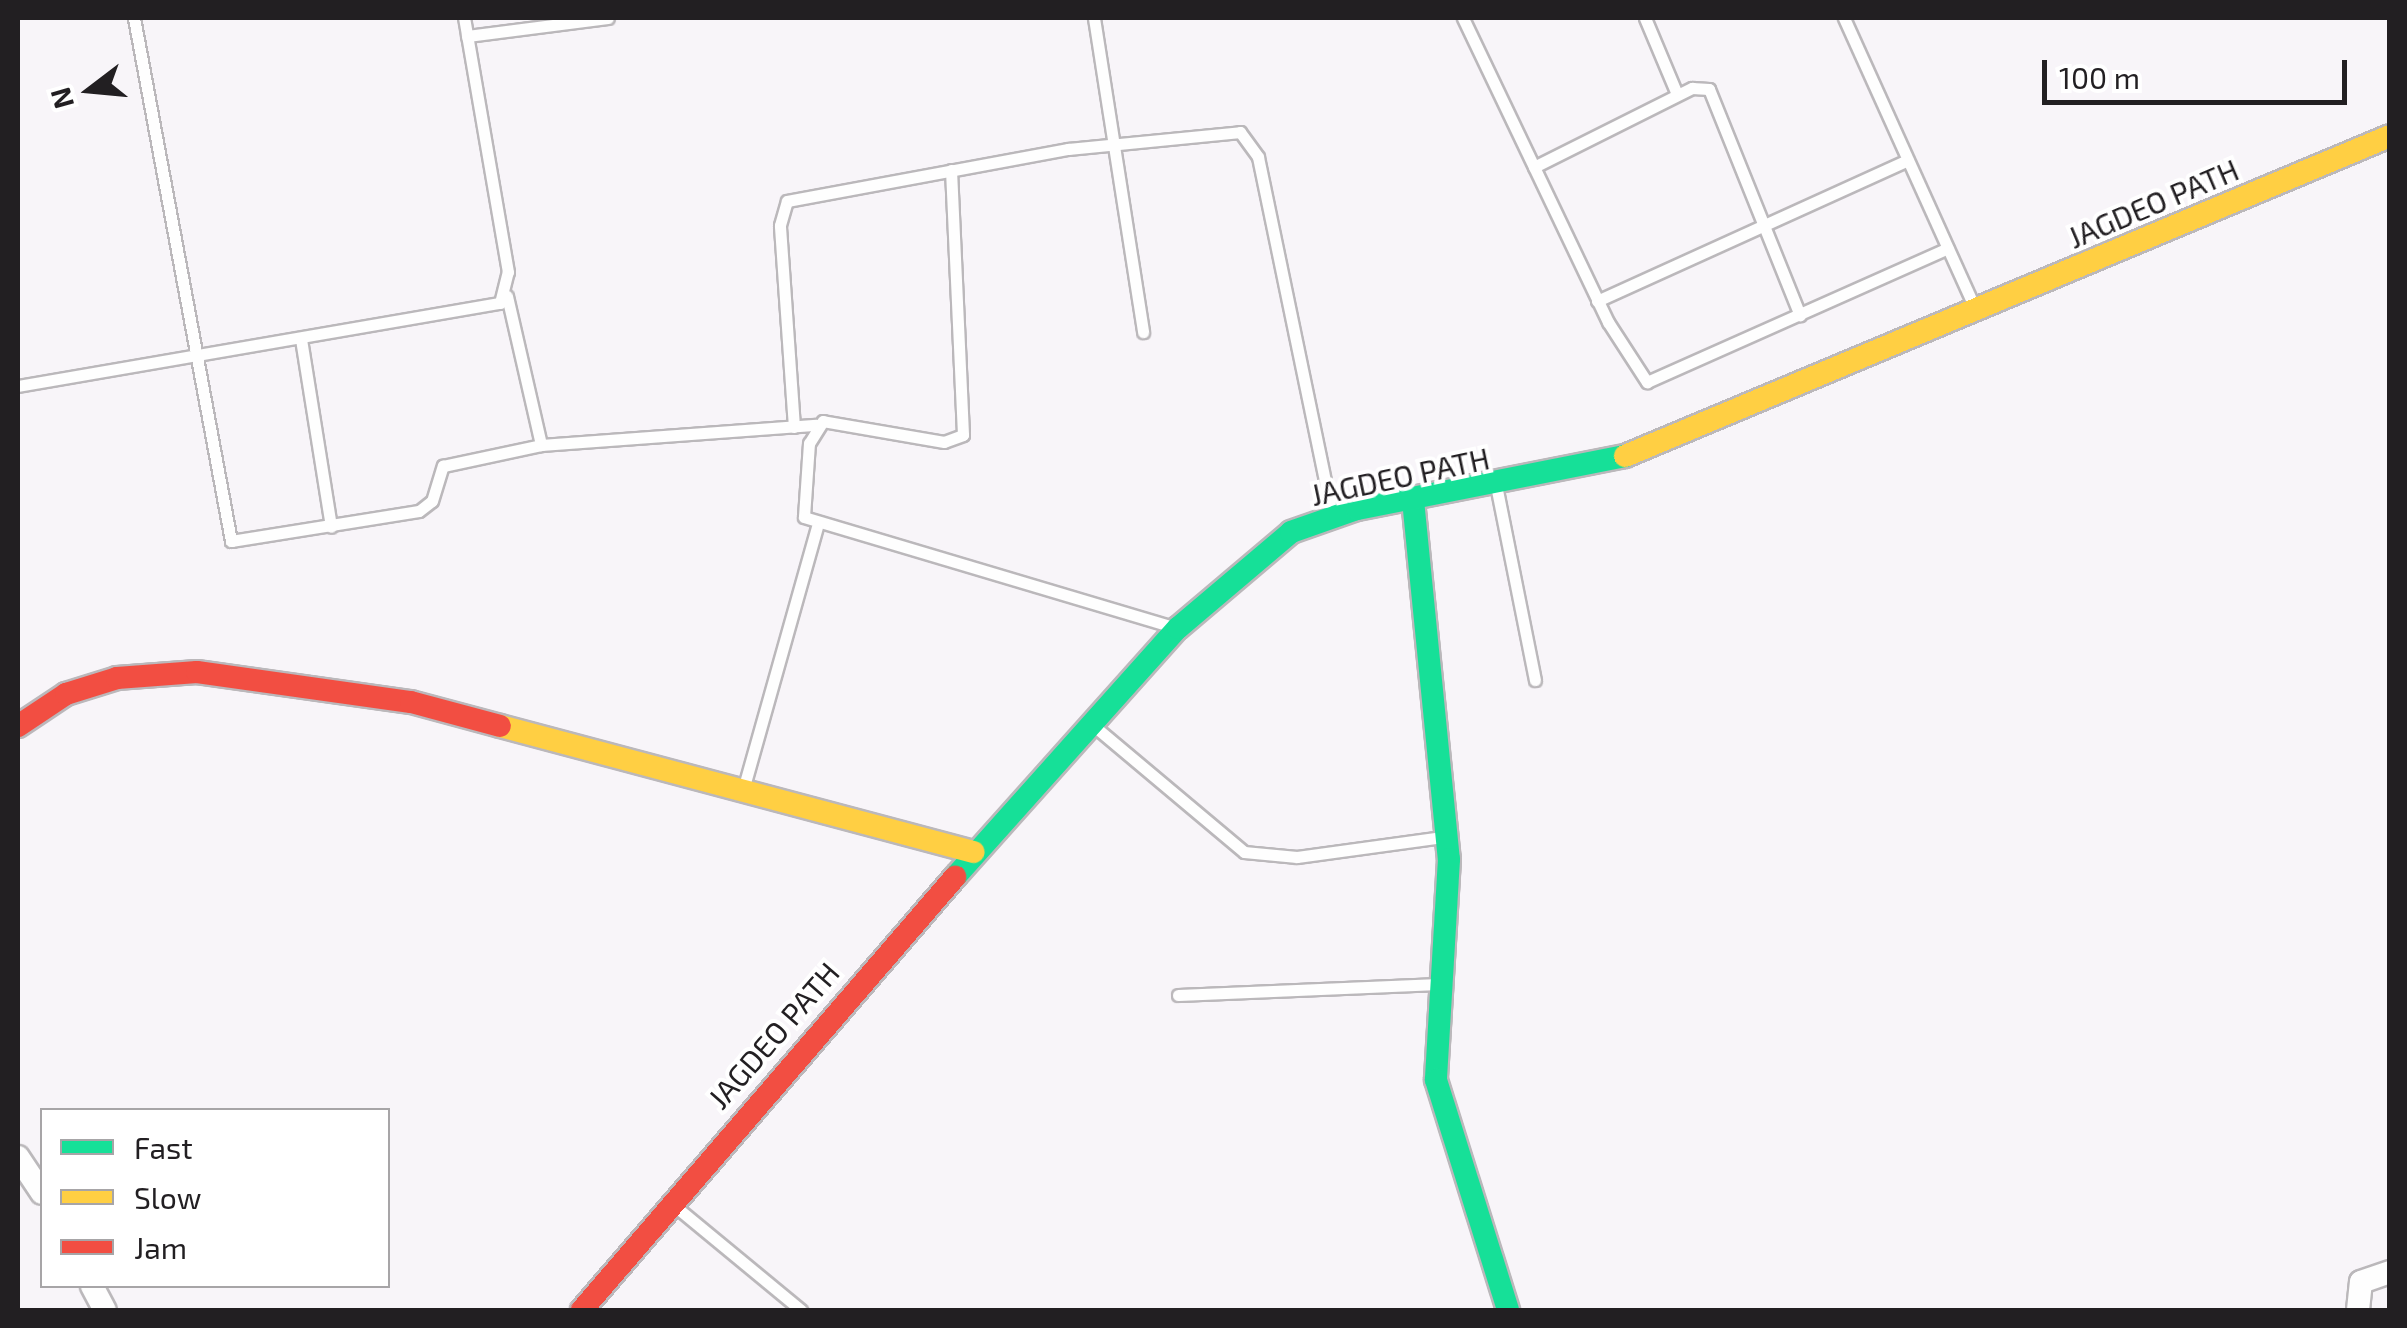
<!DOCTYPE html>
<style>
body{margin:0}
#map{position:relative;width:2407px;height:1328px;overflow:hidden;background:#f8f5f9;font-family:"Exo 2",sans-serif}
div>[style]{position:absolute}
.roads{filter:drop-shadow(2px 0 #bbb8bb) drop-shadow(-2px 0 #bbb8bb) drop-shadow(0 2px #bbb8bb) drop-shadow(0 -2px #bbb8bb)}
.lane>*{height:11px;margin:-5.5px;padding:0 5.5px;transform-origin:5.5px;border-radius:5.5px;background:#fefefe}
.street>*{height:22px;margin:-11px;padding:0 11px;transform-origin:11px;border-radius:11px;background:#fefefe}
.fast>*{height:22px;margin:-11px;padding:0 11px;transform-origin:11px;border-radius:11px;background:#16e098}
.slow>*{height:22px;margin:-11px;padding:0 11px;transform-origin:11px;border-radius:11px;background:#ffcf43}
.jam>*{height:22px;margin:-11px;padding:0 11px;transform-origin:11px;border-radius:11px;background:#f24e42}
span{translate:-50% -50%;white-space:nowrap;text-align:center;line-height:1.15;-webkit-text-stroke:8px #fff;paint-order:stroke}
.street-label{font-size:30px;color:#221f22}
.frame{position:absolute;inset:0;border:20px solid #221f22;pointer-events:none}
.legend{position:absolute;left:40px;top:1108px;width:350px;height:180px;box-sizing:border-box;background:#fff;border:2px solid #a7a5a7;margin:0;padding:12px 18px;list-style:none;font-size:30px;color:#221f22}
.legend li{display:flex;align-items:center;gap:20px;height:50px}
.legend b{width:50px;border:2px solid #a7a5a7}
.north{position:absolute;left:40px;top:40px;width:100px;height:100px;-webkit-text-stroke:8px #fff;paint-order:stroke;rotate:254deg;font-size:28px;font-weight:700;line-height:40px;text-align:center;color:#221f22}
.north::after{content:'';display:block;margin:auto;width:35px;height:45px;background:#221f22;clip-path:polygon(50% 0,100% 100%,50% 72%,0 100%)}
.scale{position:absolute;left:2042px;top:60px;width:305px;height:45px;box-sizing:border-box;border:5px solid #221f22;border-top:0;padding-left:12px;font-size:30px;line-height:35px;white-space:nowrap;color:#221f22;-webkit-text-stroke:8px #fff;paint-order:stroke}
</style>
<div id="map">
<div class="roads">
<div class="lane">
<i style="left:134px;top:18px;width:532px;rotate:79.49deg"></i>
<i style="left:231px;top:541px;width:190px;rotate:-9.1deg"></i>
<i style="left:419px;top:511px;width:16px;rotate:-38deg"></i>
<i style="left:432px;top:501px;width:37px;rotate:-73deg"></i>
<i style="left:443px;top:466px;width:100px;rotate:-12.1deg"></i>
<i style="left:541px;top:445px;width:276px;rotate:-4.2deg"></i>
<i style="left:1094px;top:18px;width:318px;rotate:81.1deg"></i>
<i style="left:1463px;top:18px;width:337px;rotate:64.5deg"></i>
<i style="left:1608px;top:322px;width:72px;rotate:57deg"></i>
<i style="left:1647px;top:382px;width:329px;rotate:-24deg"></i>
<i style="left:1645px;top:18px;width:82px;rotate:67.2deg"></i>
<i style="left:1844px;top:18px;width:320px;rotate:65.7deg"></i>
<i style="left:467px;top:36px;width:142px;rotate:-7.3deg"></i>
<i style="left:1534px;top:167px;width:177px;rotate:-26.6deg"></i>
<i style="left:1692px;top:88px;width:17px;rotate:3deg"></i>
<i style="left:1709px;top:89px;width:244px;rotate:68.1deg"></i>
<i style="left:951px;top:170px;width:265px;rotate:87.4deg"></i>
<i style="left:963px;top:435px;width:20px;rotate:160deg"></i>
<i style="left:944px;top:442px;width:123px;rotate:-170.2deg"></i>
<i style="left:823px;top:421px;width:26px;rotate:122deg"></i>
<i style="left:809px;top:443px;width:74px;rotate:93.9deg"></i>
<i style="left:804px;top:517px;width:386px;rotate:16.6deg"></i>
<i style="left:507px;top:296px;width:153px;rotate:77.1deg"></i>
<i style="left:1597px;top:301px;width:341px;rotate:-24.4deg"></i>
<i style="left:301px;top:339px;width:190px;rotate:80.9deg"></i>
<i style="left:18px;top:386px;width:489px;rotate:-9.8deg"></i>
<i style="left:500px;top:303px;width:32px;rotate:-76deg"></i>
<i style="left:508px;top:272px;width:258px;rotate:-99.8deg"></i>
<i style="left:794px;top:427px;width:202px;rotate:-94deg"></i>
<i style="left:780px;top:225px;width:25px;rotate:-74deg"></i>
<i style="left:787px;top:201px;width:286px;rotate:-10.5deg"></i>
<i style="left:1068px;top:149px;width:173px;rotate:-5.6deg"></i>
<i style="left:1240px;top:132px;width:31px;rotate:54deg"></i>
<i style="left:1258px;top:157px;width:364px;rotate:78.3deg"></i>
<i style="left:1496px;top:485px;width:199px;rotate:78.7deg"></i>
<i style="left:1094px;top:726px;width:196px;rotate:40deg"></i>
<i style="left:1244px;top:852px;width:53px;rotate:5.4deg"></i>
<i style="left:1297px;top:857px;width:147px;rotate:-7.8deg"></i>
<i style="left:743px;top:790px;width:273px;rotate:-74.3deg"></i>
<i style="left:1178px;top:995px;width:261px;rotate:-2.4deg"></i>
<i style="left:670px;top:1202px;width:170px;rotate:39.5deg"></i>
</div>
<div class="street">
<i style="left:18px;top:1157px;width:43px;rotate:56.3deg"></i>
<i style="left:92px;top:1286px;width:27px;rotate:62deg"></i>
<i style="left:2358px;top:1310px;width:28px;rotate:-84deg"></i>
<i style="left:2361px;top:1282px;width:31px;rotate:-19deg"></i>
</div>
<div class="fast">
<i style="left:1413px;top:500px;width:361px;rotate:84.3deg"></i>
<i style="left:1449px;top:859px;width:221px;rotate:93.4deg"></i>
<i style="left:1436px;top:1080px;width:241px;rotate:72.6deg"></i>
<i style="left:955px;top:877px;width:334px;rotate:-48.2deg"></i>
<i style="left:1178px;top:628px;width:148px;rotate:-40.3deg"></i>
<i style="left:1291px;top:532px;width:70px;rotate:-19.2deg"></i>
<i style="left:1357px;top:509px;width:273px;rotate:-11.2deg"></i>
</div>
<div class="slow">
<i style="left:1625px;top:456px;width:829px;rotate:-22.7deg"></i>
<i style="left:500px;top:726px;width:490px;rotate:14.9deg"></i>
</div>
<div class="jam">
<i style="left:18px;top:726px;width:58px;rotate:-33.7deg"></i>
<i style="left:66px;top:694px;width:53px;rotate:-17.4deg"></i>
<i style="left:117px;top:678px;width:80px;rotate:-4.3deg"></i>
<i style="left:197px;top:672px;width:216px;rotate:8deg"></i>
<i style="left:411px;top:702px;width:92px;rotate:15.1deg"></i>
<i style="left:582px;top:1310px;width:572px;rotate:-49.26deg"></i>
</div>
</div>
<div class="street-label">
<span style="left:2153px;top:203px;rotate:-23deg">JAGDEO PATH</span>
<span style="left:1400px;top:476px;rotate:-12deg">JAGDEO PATH</span>
<span style="left:773px;top:1035px;rotate:-49deg">JAGDEO PATH</span>
</div>
<div class="frame"></div>
<ul class="legend">
<li><b style="height:12px;background:#16e098"></b>Fast</li>
<li><b style="height:12px;background:#ffcf43"></b>Slow</li>
<li><b style="height:12px;background:#f24e42"></b>Jam</li>
</ul>
<div class="north">N</div>
<div class="scale">100 m</div>
</div>
